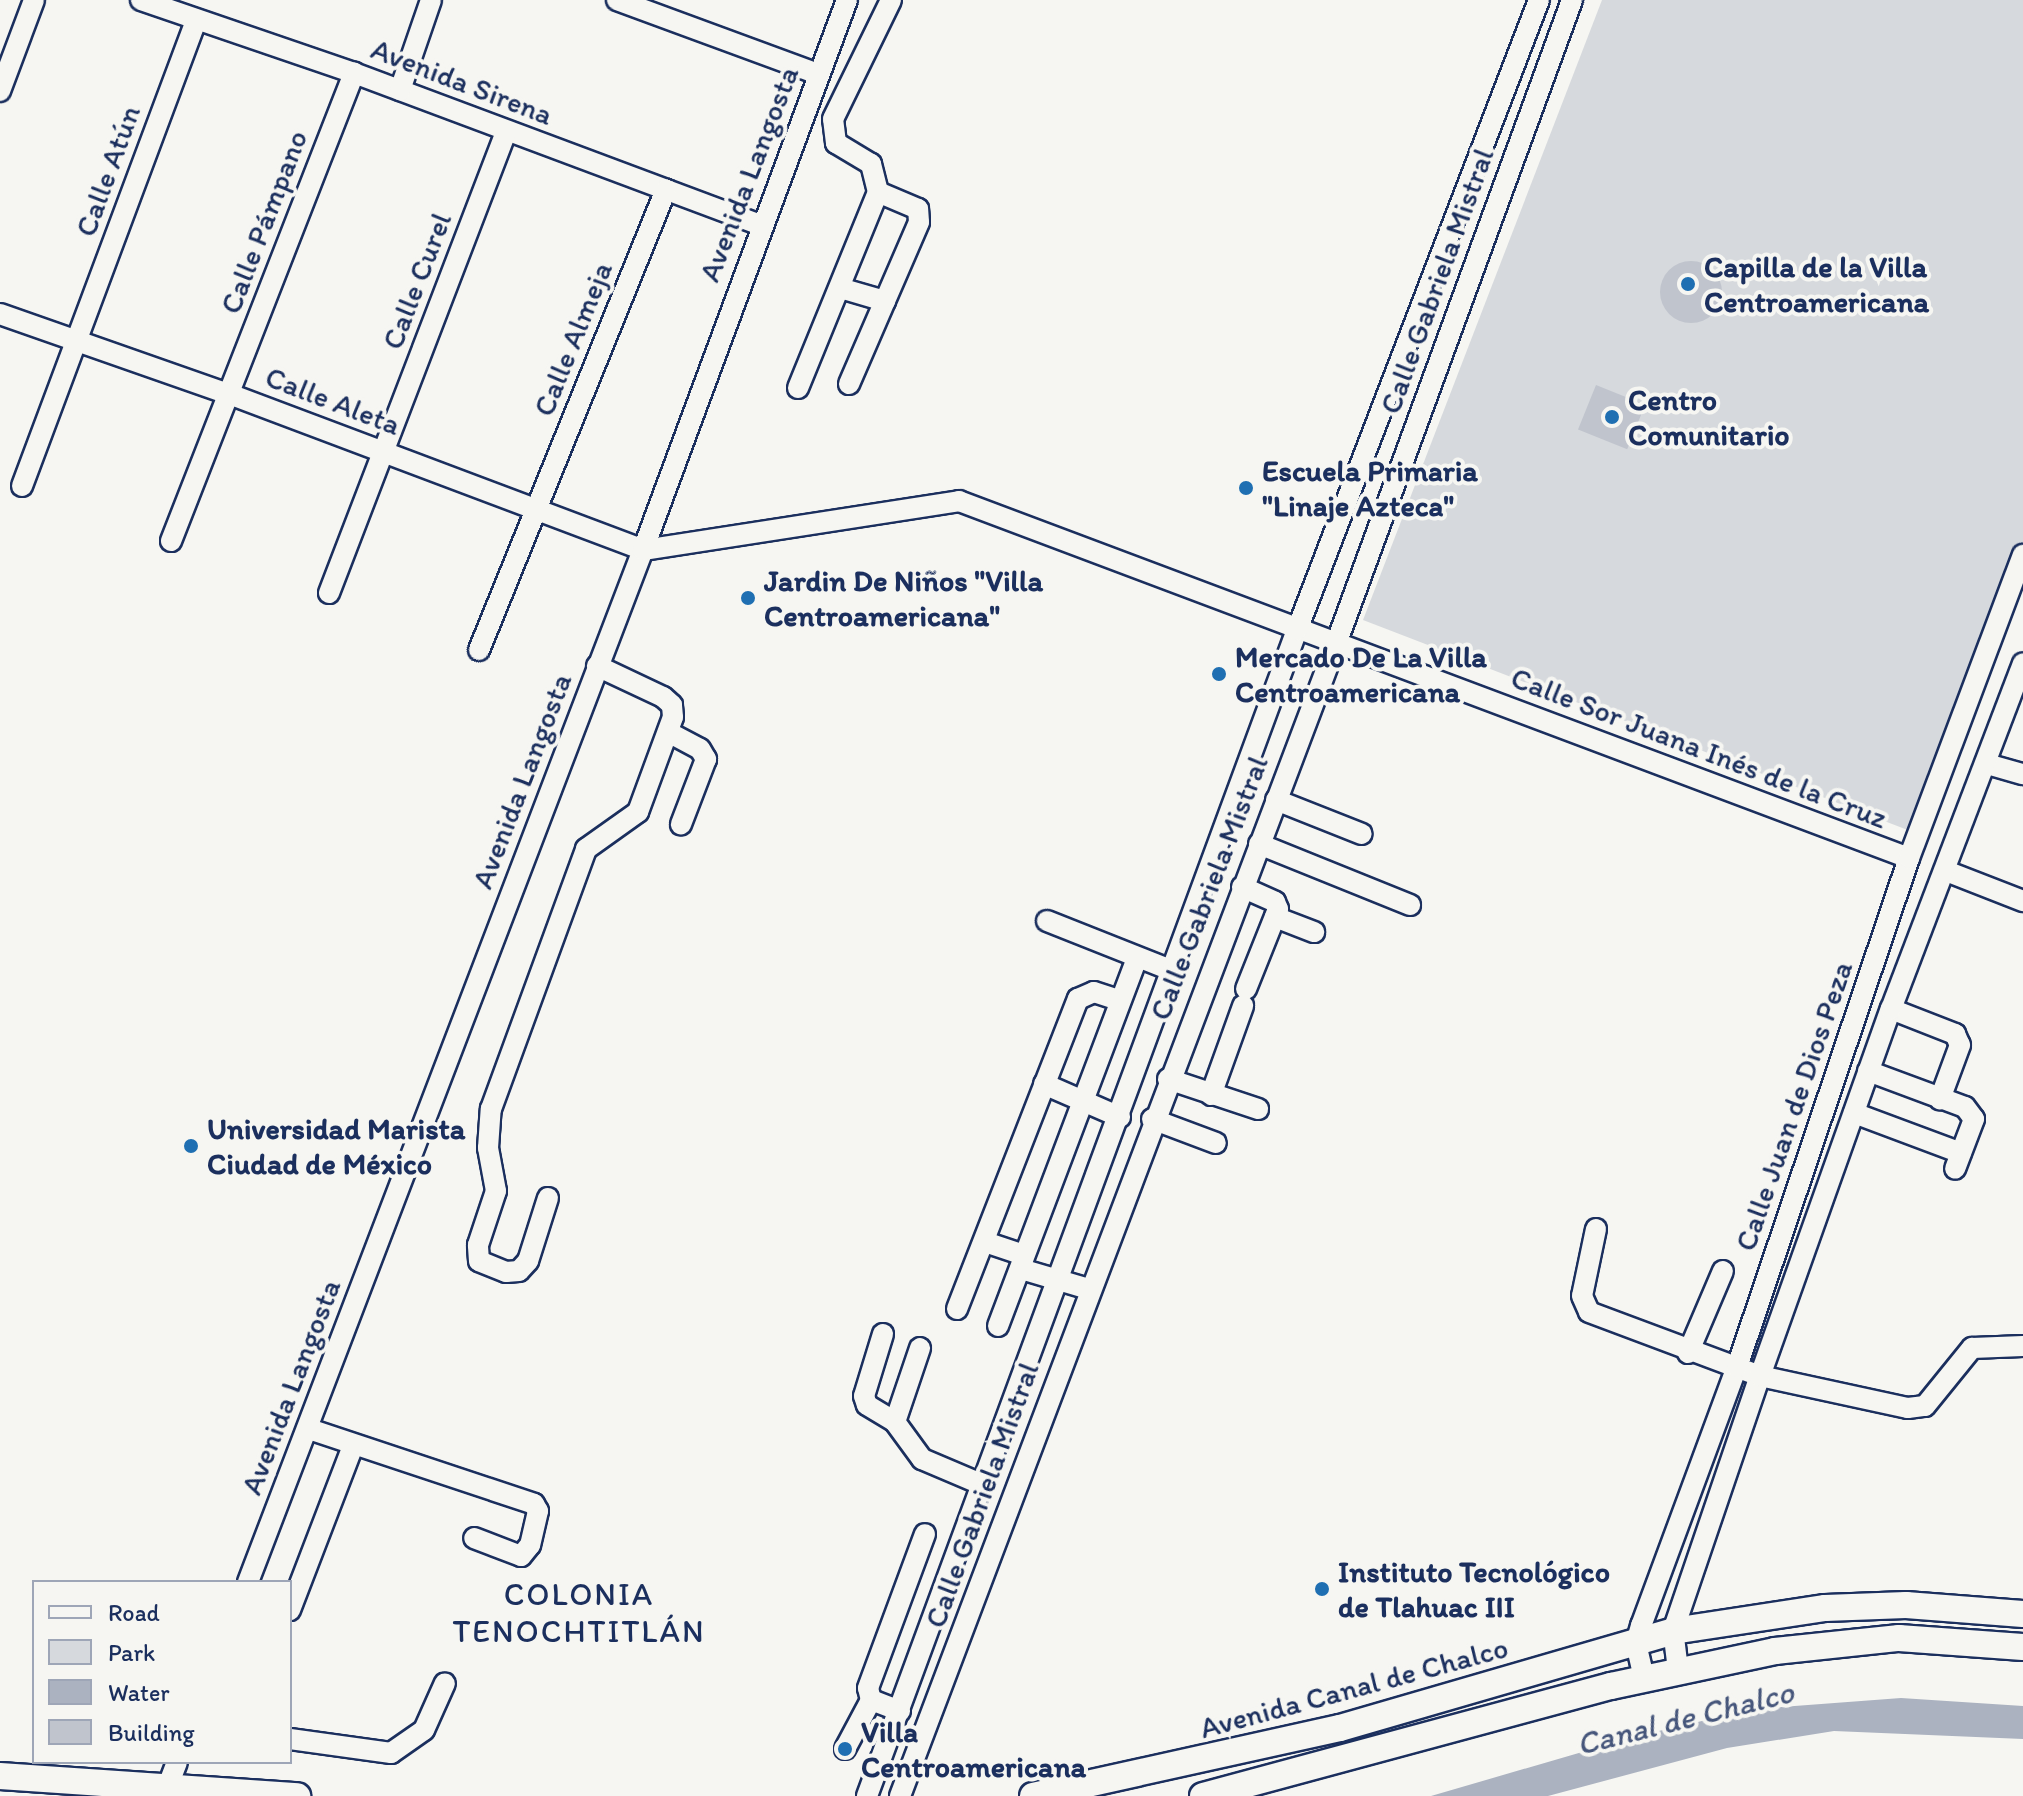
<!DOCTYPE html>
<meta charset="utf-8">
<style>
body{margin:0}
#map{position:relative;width:2023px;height:1796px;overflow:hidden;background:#f6f6f2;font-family:Itim,sans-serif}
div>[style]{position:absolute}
.green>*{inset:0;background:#d6d9dd}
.water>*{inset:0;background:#abb2c0}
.building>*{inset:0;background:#c0c4cd;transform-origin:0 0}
.round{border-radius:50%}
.roads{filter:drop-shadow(2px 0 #1b2f5e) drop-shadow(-2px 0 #1b2f5e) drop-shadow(0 2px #1b2f5e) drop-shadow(0 -2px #1b2f5e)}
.minor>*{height:20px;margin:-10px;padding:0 10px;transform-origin:10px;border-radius:10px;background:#f6f6f2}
.major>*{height:26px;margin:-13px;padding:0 13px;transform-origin:13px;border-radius:13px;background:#f6f6f2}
.dots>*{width:22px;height:22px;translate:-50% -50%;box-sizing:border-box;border:4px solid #f6f6f2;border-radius:50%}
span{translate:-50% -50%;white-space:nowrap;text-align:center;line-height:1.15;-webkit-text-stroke:8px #f6f6f2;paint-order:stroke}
.street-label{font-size:30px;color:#1b2f5e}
.poi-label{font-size:30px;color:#1b2f5e;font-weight:700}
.left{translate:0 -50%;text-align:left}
.neighbourhood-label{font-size:32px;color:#1b2f5e;letter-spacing:2px}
.water-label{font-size:32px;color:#46567b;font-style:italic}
.legend{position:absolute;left:32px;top:1580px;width:260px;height:184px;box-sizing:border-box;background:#f6f6f2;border:2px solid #9ea6b7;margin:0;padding:10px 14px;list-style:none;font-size:24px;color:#1b2f5e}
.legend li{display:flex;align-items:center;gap:16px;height:40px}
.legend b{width:40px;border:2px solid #9ea6b7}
</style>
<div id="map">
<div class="green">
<i style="clip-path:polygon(1602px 0,2023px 0,2023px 554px,1918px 834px,1363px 620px)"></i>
</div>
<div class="water">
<i style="clip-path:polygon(1901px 1698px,2023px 1706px,2023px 1739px,1834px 1731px,1727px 1748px,1548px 1796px,1431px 1796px,1637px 1736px,1754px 1709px)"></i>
</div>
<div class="building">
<i class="round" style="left:1660px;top:261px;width:62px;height:62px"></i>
<i style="left:1596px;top:385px;width:53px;height:48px;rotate:22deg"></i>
</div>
<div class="roads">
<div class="minor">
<i style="left:141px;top:0;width:225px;rotate:18.9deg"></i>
<i style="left:354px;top:73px;width:434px;rotate:20.5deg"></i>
<i style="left:617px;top:0;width:214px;rotate:20.2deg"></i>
<i style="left:400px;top:90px;width:95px;rotate:-71deg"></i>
<i style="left:0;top:91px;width:97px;rotate:-69.5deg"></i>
<i style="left:840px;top:288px;width:47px;rotate:16.1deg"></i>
<i style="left:0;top:314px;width:243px;rotate:19.3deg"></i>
<i style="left:229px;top:394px;width:442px;rotate:20.6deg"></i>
<i style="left:643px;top:550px;width:320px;rotate:-8.8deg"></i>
<i style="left:959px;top:501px;width:1015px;rotate:20.6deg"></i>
<i style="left:849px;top:384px;width:176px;rotate:-66.6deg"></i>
<i style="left:919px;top:222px;width:13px;rotate:-94deg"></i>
<i style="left:918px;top:209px;width:43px;rotate:-157deg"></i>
<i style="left:798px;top:388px;width:212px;rotate:-67.8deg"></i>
<i style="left:878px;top:192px;width:29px;rotate:-104deg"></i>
<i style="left:871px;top:164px;width:41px;rotate:-149deg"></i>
<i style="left:836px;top:143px;width:24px;rotate:-97deg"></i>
<i style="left:833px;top:119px;width:132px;rotate:-64deg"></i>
<i style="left:22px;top:486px;width:496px;rotate:-69.5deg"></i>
<i style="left:171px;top:541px;width:503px;rotate:-68.64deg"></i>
<i style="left:329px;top:593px;width:494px;rotate:-69deg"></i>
<i style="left:479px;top:650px;width:497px;rotate:-67.9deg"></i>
<i style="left:668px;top:732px;width:36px;rotate:28deg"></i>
<i style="left:700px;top:749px;width:12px;rotate:59deg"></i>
<i style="left:706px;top:759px;width:70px;rotate:111deg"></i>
<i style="left:1987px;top:764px;width:37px;rotate:16deg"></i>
<i style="left:1276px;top:800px;width:92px;rotate:21.6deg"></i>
<i style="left:1259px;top:844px;width:163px;rotate:22deg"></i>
<i style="left:1946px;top:871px;width:83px;rotate:21.3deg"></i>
<i style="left:1242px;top:887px;width:36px;rotate:24deg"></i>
<i style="left:1275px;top:902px;width:8px;rotate:67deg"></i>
<i style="left:1278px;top:909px;width:86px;rotate:111.8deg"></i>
<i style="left:1275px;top:917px;width:42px;rotate:21deg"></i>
<i style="left:1047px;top:921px;width:136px;rotate:21.6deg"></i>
<i style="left:1891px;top:1009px;width:69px;rotate:21.3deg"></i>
<i style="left:1955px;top:1034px;width:12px;rotate:66deg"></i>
<i style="left:1960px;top:1045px;width:58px;rotate:110.3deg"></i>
<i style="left:1868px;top:1071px;width:103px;rotate:20.4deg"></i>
<i style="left:1965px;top:1107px;width:15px;rotate:53deg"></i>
<i style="left:1974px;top:1119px;width:53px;rotate:110.8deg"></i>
<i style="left:1168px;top:1079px;width:95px;rotate:18.4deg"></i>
<i style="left:1044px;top:1084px;width:83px;rotate:23.5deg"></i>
<i style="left:1211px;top:1095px;width:95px;rotate:-70.2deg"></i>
<i style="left:1854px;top:1113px;width:114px;rotate:20.5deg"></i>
<i style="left:1152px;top:1119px;width:68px;rotate:20.6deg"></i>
<i style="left:548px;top:1198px;width:66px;rotate:107.6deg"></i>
<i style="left:528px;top:1261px;width:13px;rotate:132deg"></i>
<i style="left:519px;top:1271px;width:13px;rotate:176deg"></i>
<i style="left:506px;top:1272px;width:29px;rotate:-158deg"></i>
<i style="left:479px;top:1261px;width:16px;rotate:-94deg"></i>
<i style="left:478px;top:1245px;width:57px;rotate:-71.6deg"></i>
<i style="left:496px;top:1191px;width:44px;rotate:-100.5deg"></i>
<i style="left:488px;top:1148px;width:39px;rotate:-86deg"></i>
<i style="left:491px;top:1109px;width:277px;rotate:-69.9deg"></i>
<i style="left:586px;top:849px;width:64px;rotate:-35.4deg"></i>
<i style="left:638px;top:812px;width:101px;rotate:-69.8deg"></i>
<i style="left:673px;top:717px;width:12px;rotate:-95deg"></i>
<i style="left:672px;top:705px;width:12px;rotate:-138deg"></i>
<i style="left:663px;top:697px;width:73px;rotate:-154.8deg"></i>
<i style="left:1596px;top:1229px;width:68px;rotate:101.8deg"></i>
<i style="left:1582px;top:1296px;width:17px;rotate:66deg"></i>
<i style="left:1589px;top:1312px;width:183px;rotate:20.5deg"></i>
<i style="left:1760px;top:1376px;width:151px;rotate:12.2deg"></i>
<i style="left:1908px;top:1408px;width:17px;rotate:-7deg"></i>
<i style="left:1925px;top:1406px;width:75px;rotate:-51deg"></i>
<i style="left:1972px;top:1348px;width:51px;rotate:-2.2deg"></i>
<i style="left:985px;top:1242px;width:41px;rotate:18.4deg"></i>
<i style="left:1021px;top:1269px;width:71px;rotate:16.4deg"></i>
<i style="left:957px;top:1309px;width:333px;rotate:-68.7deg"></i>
<i style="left:1078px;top:999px;width:17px;rotate:-24deg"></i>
<i style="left:1094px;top:992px;width:25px;rotate:18deg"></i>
<i style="left:998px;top:1326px;width:392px;rotate:-69.3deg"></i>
<i style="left:883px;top:1334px;width:65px;rotate:107deg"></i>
<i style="left:864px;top:1396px;width:9px;rotate:72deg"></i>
<i style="left:867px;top:1405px;width:33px;rotate:31deg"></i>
<i style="left:895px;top:1422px;width:46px;rotate:53.9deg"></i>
<i style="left:922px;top:1459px;width:64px;rotate:23deg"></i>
<i style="left:1688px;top:1353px;width:89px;rotate:-66.9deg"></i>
<i style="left:895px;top:1422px;width:78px;rotate:-71.3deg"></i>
<i style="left:309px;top:1429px;width:237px;rotate:18.4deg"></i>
<i style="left:534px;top:1504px;width:8px;rotate:60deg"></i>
<i style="left:538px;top:1511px;width:35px;rotate:103deg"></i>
<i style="left:530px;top:1545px;width:14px;rotate:129deg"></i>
<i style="left:521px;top:1556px;width:50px;rotate:-159deg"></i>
<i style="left:248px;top:1582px;width:1105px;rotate:-69.06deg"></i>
<i style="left:643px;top:550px;width:587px;rotate:-69.65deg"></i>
<i style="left:290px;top:1610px;width:176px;rotate:-69deg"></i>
<i style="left:1678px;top:1670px;width:39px;rotate:-97deg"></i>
<i style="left:1673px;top:1631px;width:269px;rotate:-71.2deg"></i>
<i style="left:1760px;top:1376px;width:390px;rotate:-70.4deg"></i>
<i style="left:1891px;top:1009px;width:370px;rotate:-69.1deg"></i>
<i style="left:1644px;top:1678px;width:36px;rotate:-103deg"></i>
<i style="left:1636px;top:1643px;width:18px;rotate:-74deg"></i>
<i style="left:1641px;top:1626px;width:276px;rotate:-69.7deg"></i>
<i style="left:1737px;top:1367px;width:537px;rotate:-71.33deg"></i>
<i style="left:1909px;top:858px;width:324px;rotate:-69.4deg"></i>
<i style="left:900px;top:1711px;width:31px;rotate:-159deg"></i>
<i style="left:871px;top:1700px;width:12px;rotate:-104deg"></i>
<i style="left:868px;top:1688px;width:164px;rotate:-69.7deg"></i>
<i style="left:290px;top:1739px;width:102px;rotate:7.9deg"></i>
<i style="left:391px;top:1753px;width:40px;rotate:-34.9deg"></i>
<i style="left:424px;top:1730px;width:51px;rotate:-65.9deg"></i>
<i style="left:845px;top:1749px;width:55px;rotate:-62deg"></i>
<i style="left:164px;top:1796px;width:36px;rotate:-69deg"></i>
<i style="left:867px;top:1796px;width:1243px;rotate:-69.76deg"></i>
<i style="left:1297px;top:630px;width:675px;rotate:-68.99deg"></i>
<i style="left:900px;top:1796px;width:1232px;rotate:-69.27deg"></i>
<i style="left:1336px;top:644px;width:686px;rotate:-69.87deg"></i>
</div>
<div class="major">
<i style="left:0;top:1776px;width:298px;rotate:3.9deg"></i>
<i style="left:1033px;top:1796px;width:314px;rotate:-12.5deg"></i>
<i style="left:1340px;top:1728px;width:347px;rotate:-16.2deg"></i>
<i style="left:1673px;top:1631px;width:154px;rotate:-8.6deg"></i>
<i style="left:1825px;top:1608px;width:81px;rotate:-2.1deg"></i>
<i style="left:1906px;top:1605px;width:117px;rotate:4.4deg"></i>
<i style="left:1203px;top:1796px;width:423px;rotate:-15.1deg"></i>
<i style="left:1611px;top:1686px;width:168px;rotate:-12deg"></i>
<i style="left:1775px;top:1651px;width:125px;rotate:-6deg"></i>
<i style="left:1899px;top:1638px;width:124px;rotate:4.2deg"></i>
</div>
</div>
<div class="dots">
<i style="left:1688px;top:284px;background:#1f6fb2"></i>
<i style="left:1612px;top:417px;background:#1f6fb2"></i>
<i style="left:1246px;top:488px;background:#1f6fb2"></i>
<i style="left:748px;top:598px;background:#1f6fb2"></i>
<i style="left:1219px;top:674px;background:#1f6fb2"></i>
<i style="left:191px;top:1146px;background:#1f6fb2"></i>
<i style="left:1322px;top:1589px;background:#1f6fb2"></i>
<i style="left:845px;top:1749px;background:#1f6fb2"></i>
</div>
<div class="street-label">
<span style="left:462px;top:82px;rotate:21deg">Avenida Sirena</span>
<span style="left:108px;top:171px;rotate:-70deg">Calle Atún</span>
<span style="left:749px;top:174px;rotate:-69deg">Avenida Langosta</span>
<span style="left:264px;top:222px;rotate:-69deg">Calle Pámpano</span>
<span style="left:417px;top:281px;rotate:-69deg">Calle Curel</span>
<span style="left:1437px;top:281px;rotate:-70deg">Calle Gabriela Mistral</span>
<span style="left:573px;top:339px;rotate:-68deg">Calle Almeja</span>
<span style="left:333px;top:401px;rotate:21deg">Calle Aleta</span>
<span style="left:1699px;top:748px;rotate:21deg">Calle Sor Juana Inés de la Cruz</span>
<span style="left:522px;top:781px;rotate:-69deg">Avenida Langosta</span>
<span style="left:1209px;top:888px;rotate:-69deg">Calle Gabriela Mistral</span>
<span style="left:1794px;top:1106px;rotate:-71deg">Calle Juan de Dios Peza</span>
<span style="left:291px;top:1387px;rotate:-69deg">Avenida Langosta</span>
<span style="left:982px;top:1495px;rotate:-70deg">Calle Gabriela Mistral</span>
<span style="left:1354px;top:1688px;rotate:-15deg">Avenida Canal de Chalco</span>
</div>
<div class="poi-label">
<span class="left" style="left:1704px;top:284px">Capilla de la Villa<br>Centroamericana</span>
<span class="left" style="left:1628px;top:417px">Centro<br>Comunitario</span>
<span class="left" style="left:1262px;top:488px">Escuela Primaria<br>"Linaje Azteca"</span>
<span class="left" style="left:764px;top:598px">Jardin De Niños "Villa<br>Centroamericana"</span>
<span class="left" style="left:1235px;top:674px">Mercado De La Villa<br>Centroamericana</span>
<span class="left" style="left:207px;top:1146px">Universidad Marista<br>Ciudad de México</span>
<span class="left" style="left:1338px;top:1589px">Instituto Tecnológico<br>de Tlahuac III</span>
<span class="left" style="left:861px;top:1749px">Villa<br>Centroamericana</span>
</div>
<div class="neighbourhood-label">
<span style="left:579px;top:1613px">COLONIA<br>TENOCHTITLÁN</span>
</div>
<div class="water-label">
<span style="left:1685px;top:1718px;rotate:-14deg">Canal de Chalco</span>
</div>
<ul class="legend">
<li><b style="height:10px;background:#f6f6f2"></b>Road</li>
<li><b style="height:22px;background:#d6d9dd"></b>Park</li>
<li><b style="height:22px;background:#abb2c0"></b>Water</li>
<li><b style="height:22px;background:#c0c4cd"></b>Building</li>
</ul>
</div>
